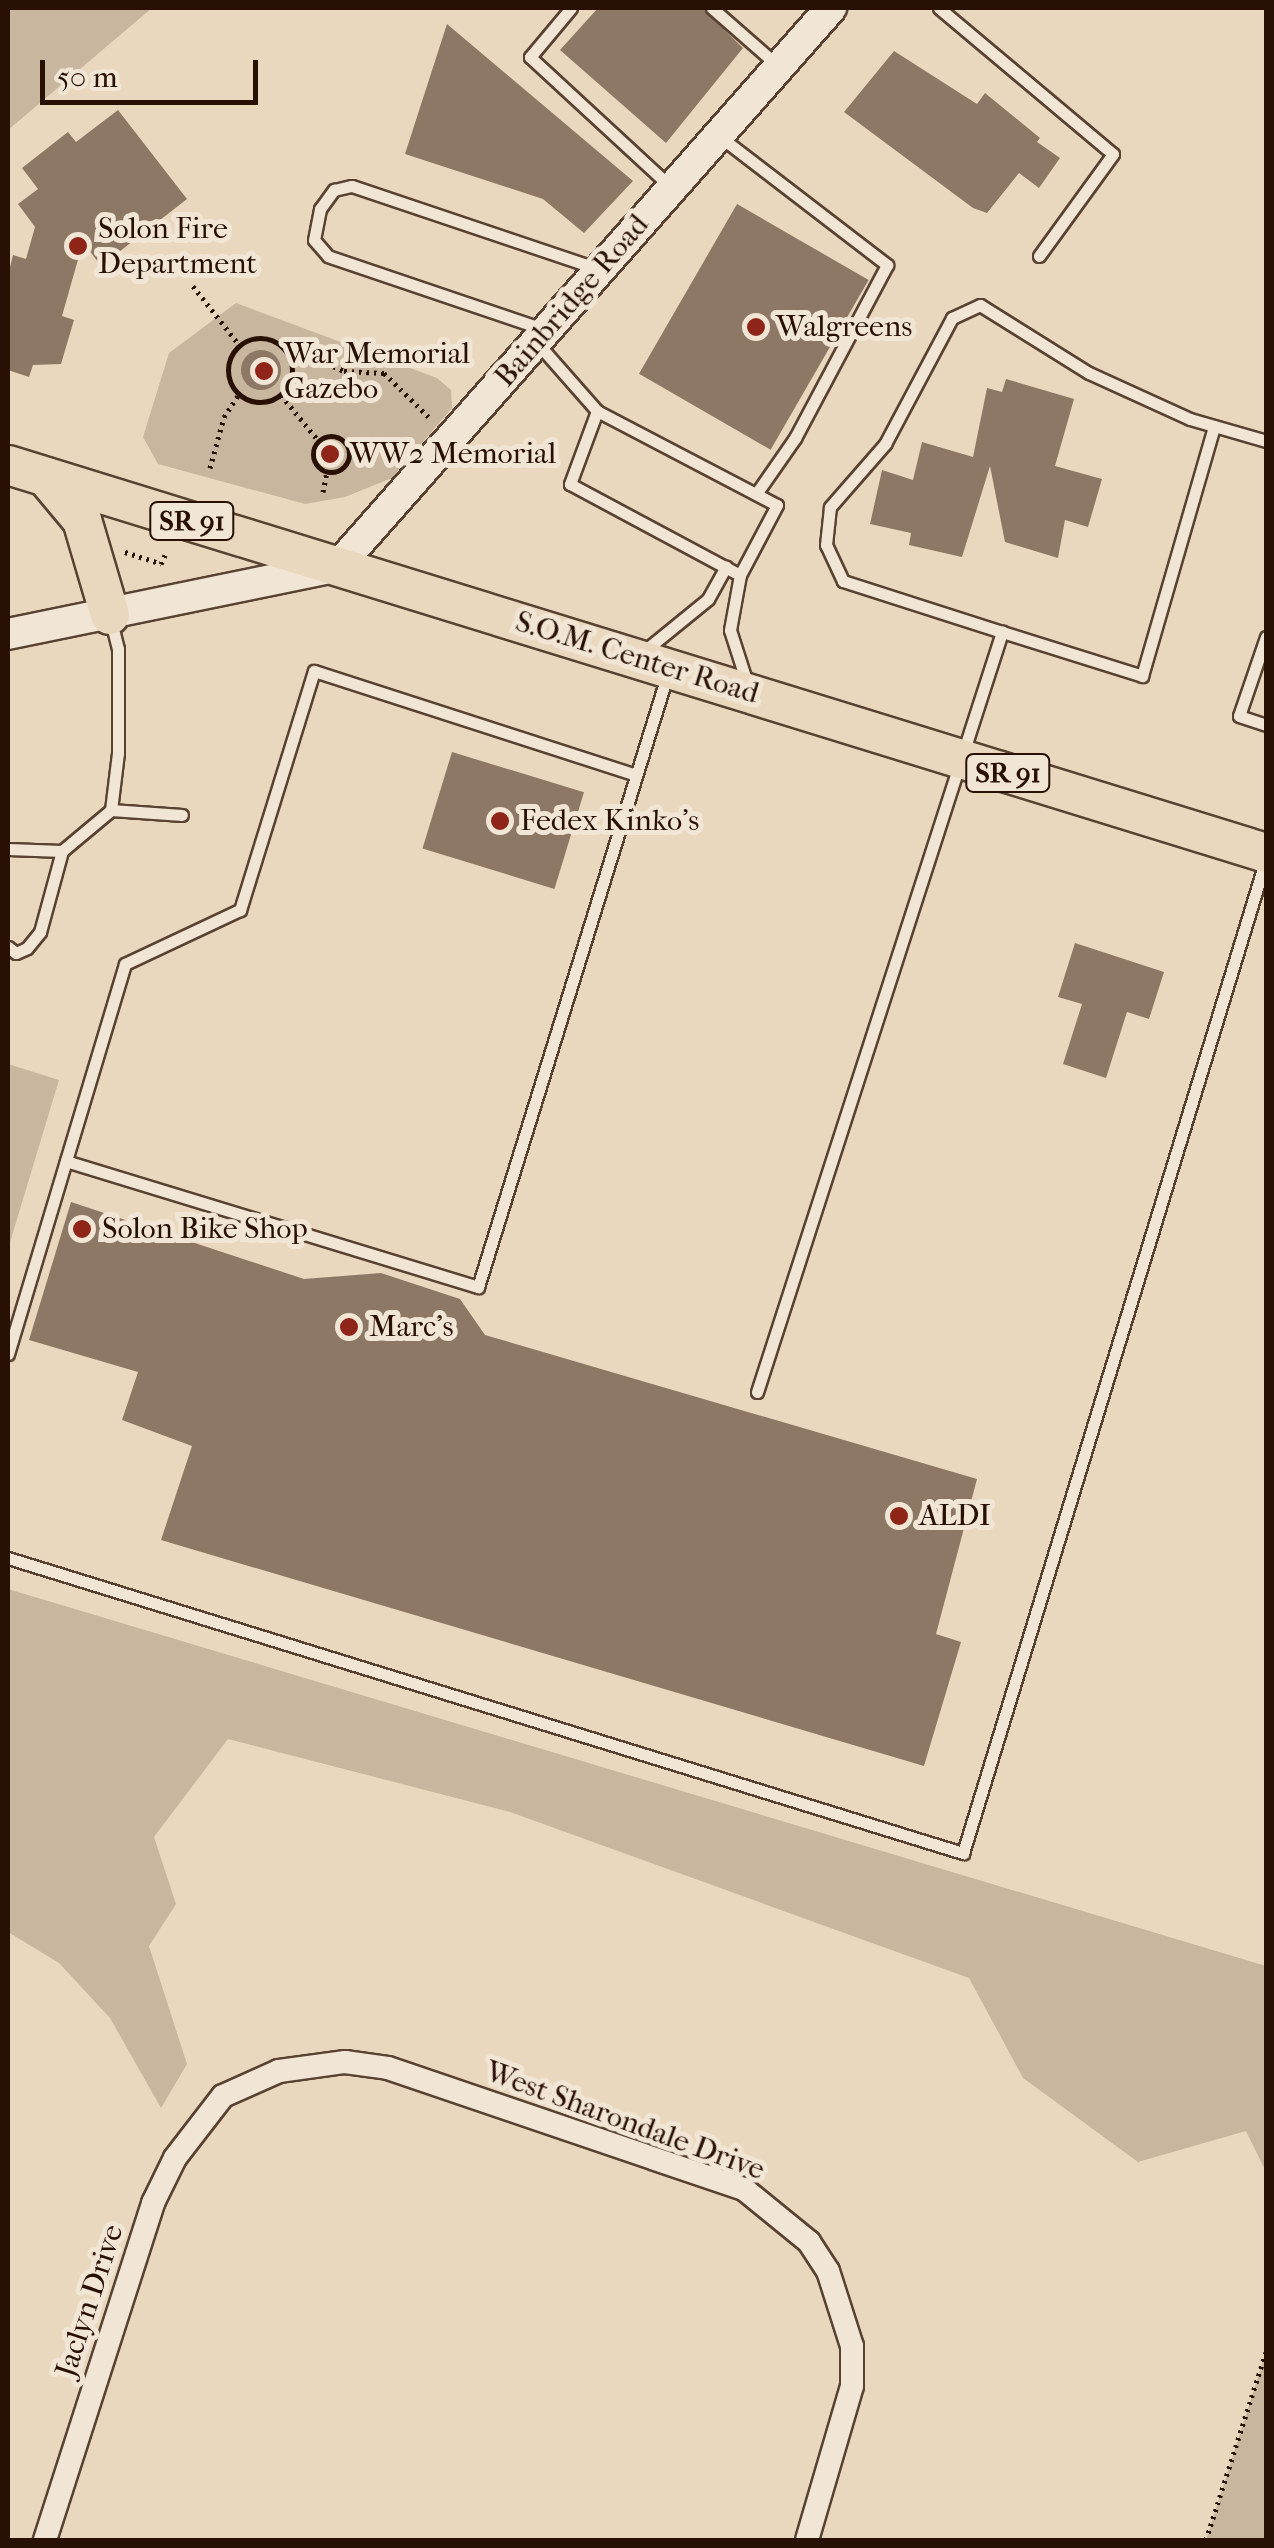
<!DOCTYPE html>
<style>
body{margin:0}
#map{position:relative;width:1274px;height:2548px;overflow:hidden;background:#ead8be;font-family:"IM FELL French Canon",serif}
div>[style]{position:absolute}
.green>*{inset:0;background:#c9b69e}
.building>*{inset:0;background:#8d7865;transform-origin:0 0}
.round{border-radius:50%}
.path>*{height:5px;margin-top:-2.5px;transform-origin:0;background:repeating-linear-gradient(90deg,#291004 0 2.5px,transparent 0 7.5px)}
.path>.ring{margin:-2.5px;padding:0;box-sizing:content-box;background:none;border:5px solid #291004;border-radius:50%}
.roads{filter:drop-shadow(2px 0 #594232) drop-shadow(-2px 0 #594232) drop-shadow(0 2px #594232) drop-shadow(0 -2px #594232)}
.service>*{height:11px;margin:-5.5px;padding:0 5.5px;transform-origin:5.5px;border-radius:5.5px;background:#f1e6d5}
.minor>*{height:22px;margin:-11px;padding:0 11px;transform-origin:11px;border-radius:11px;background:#f1e6d5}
.tertiary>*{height:30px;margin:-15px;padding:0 15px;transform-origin:15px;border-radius:15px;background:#f1e6d5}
.primary>*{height:38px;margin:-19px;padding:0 19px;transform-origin:19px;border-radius:19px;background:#ead8be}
.dots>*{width:28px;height:28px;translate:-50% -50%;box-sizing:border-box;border:5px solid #f1e6d5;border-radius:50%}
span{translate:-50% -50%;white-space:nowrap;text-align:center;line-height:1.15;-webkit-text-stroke:10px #f1e6d5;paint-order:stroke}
.shield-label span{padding:2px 8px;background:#f1e6d5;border:2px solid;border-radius:8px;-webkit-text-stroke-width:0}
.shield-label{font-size:28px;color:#291004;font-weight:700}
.poi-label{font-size:30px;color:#291004}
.left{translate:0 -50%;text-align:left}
.street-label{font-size:30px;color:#291004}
.frame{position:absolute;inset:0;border:10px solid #291004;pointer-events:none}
.scale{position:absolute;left:40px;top:60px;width:218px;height:45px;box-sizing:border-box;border:5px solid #291004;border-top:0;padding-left:12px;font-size:30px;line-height:35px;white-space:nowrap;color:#291004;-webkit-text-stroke:8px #f1e6d5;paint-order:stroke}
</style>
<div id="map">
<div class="green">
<i style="clip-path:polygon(8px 8px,152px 8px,8px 130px)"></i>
<i style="clip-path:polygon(236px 303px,437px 378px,451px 390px,452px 408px,392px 478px,345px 497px,305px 504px,158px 464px,143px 437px,169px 353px)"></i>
<i style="clip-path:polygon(8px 1064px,59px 1080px,8px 1249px)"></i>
<i style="clip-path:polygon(8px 1589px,1266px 1966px,1266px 2172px,1246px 2131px,1138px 2162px,1023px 2078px,969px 1978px,510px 1812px,228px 1739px,154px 1837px,176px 1904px,149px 1946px,187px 2064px,161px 2108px,110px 2018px,59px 1963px,8px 1932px)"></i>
<i style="clip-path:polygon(1266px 2352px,1266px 2540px,1206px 2540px)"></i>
</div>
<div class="building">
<i style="clip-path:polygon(598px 8px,702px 8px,743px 48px,666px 143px,560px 50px)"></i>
<i style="clip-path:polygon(447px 24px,633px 181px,584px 233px,543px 199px,405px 154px)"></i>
<i style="clip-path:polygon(894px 51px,977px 104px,985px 93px,1040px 138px,1037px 142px,1060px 158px,1039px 188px,1019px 173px,987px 213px,973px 208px,844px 112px)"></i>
<i style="clip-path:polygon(118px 110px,187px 199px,101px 266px,83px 242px,62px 316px,74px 320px,61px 364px,33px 365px,29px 377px,8px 370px,8px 275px,13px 255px,26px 259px,35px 227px,18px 204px,38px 189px,22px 168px,68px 132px,76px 142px)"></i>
<i style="left:737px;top:204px;width:152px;height:196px;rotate:30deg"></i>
<i class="round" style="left:241px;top:350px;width:40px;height:40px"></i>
<i style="clip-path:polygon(1006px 379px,1074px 399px,1055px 466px,1102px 479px,1088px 527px,1065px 520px,1058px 558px,1005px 542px,990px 466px,962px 557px,909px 545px,911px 533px,870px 524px,882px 470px,913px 480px,922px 442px,973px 457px,987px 388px,1002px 392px)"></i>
<i style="left:452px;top:752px;width:138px;height:101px;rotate:17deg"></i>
<i style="clip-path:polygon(1075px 943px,1164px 972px,1149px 1019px,1127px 1012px,1106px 1078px,1063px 1064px,1082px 1004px,1058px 997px)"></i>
<i style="clip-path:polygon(71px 1202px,304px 1279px,381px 1273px,460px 1299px,485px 1335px,977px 1479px,936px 1634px,961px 1642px,924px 1766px,161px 1540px,192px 1446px,122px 1420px,138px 1372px,29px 1340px)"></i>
</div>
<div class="path">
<i style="left:193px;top:286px;width:76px;rotate:51.9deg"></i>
<i class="ring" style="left:228px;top:338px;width:59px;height:59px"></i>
<i style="left:290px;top:360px;width:17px;rotate:-21deg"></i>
<i style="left:306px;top:354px;width:42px;rotate:24.1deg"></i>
<i style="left:344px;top:371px;width:40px;rotate:2.9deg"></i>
<i style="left:384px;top:373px;width:66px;rotate:44.4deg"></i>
<i style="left:281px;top:395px;width:58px;rotate:50.6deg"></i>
<i class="ring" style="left:313px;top:436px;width:31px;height:31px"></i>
<i style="left:210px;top:468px;width:53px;rotate:-74.6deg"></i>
<i style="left:224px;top:417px;width:27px;rotate:-57deg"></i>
<i style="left:323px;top:492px;width:21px;rotate:-79deg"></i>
<i style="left:125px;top:552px;width:38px;rotate:18deg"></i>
<i style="left:161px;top:564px;width:10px;rotate:-66deg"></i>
<i style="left:1206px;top:2540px;width:197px;rotate:-72.3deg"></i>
</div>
<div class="roads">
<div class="service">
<i style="left:571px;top:8px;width:64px;rotate:129.9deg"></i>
<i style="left:530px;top:57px;width:192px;rotate:42.7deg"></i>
<i style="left:712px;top:8px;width:85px;rotate:41.2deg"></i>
<i style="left:939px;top:8px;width:227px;rotate:40deg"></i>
<i style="left:1113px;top:154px;width:126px;rotate:126deg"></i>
<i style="left:719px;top:136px;width:212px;rotate:37.5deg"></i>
<i style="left:887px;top:265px;width:196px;rotate:118deg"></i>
<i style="left:795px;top:438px;width:68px;rotate:124.9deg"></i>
<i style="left:546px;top:330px;width:230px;rotate:-161.3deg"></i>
<i style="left:328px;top:256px;width:21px;rotate:-131deg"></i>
<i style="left:314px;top:240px;width:32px;rotate:-79deg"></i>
<i style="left:320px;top:209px;width:24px;rotate:-54deg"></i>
<i style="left:334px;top:190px;width:18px;rotate:-13deg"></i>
<i style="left:352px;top:186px;width:257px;rotate:18.6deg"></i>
<i style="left:539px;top:345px;width:88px;rotate:48.7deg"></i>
<i style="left:597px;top:411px;width:203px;rotate:27.6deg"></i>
<i style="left:777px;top:505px;width:79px;rotate:117.9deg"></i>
<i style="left:740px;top:575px;width:56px;rotate:100.3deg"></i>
<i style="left:730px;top:630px;width:59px;rotate:72.2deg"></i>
<i style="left:597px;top:411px;width:78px;rotate:110.3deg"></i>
<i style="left:570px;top:484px;width:193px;rotate:28.2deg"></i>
<i style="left:1002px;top:632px;width:147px;rotate:17.4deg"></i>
<i style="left:1142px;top:676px;width:260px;rotate:-73.9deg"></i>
<i style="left:1266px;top:637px;width:83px;rotate:108.9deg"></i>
<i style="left:1239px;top:716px;width:28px;rotate:18deg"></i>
<i style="left:643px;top:652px;width:84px;rotate:-39.2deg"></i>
<i style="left:708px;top:599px;width:37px;rotate:-61deg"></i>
<i style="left:111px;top:810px;width:57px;rotate:-83deg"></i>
<i style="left:118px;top:753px;width:104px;rotate:-90deg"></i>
<i style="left:118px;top:649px;width:29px;rotate:-104deg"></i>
<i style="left:8px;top:849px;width:54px;rotate:2.1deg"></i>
<i style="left:62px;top:851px;width:64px;rotate:-39.9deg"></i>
<i style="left:111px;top:810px;width:71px;rotate:4deg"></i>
<i style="left:8px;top:947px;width:10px;rotate:37deg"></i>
<i style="left:16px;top:953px;width:12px;rotate:-24deg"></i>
<i style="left:27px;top:948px;width:21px;rotate:-51deg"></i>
<i style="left:40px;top:932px;width:84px;rotate:-74.8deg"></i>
<i style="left:66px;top:1161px;width:431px;rotate:17deg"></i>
<i style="left:478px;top:1287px;width:643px;rotate:-72.81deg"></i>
<i style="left:8px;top:1354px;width:407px;rotate:-73.3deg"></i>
<i style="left:125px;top:964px;width:127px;rotate:-25.2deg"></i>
<i style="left:240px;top:910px;width:250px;rotate:-72.8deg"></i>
<i style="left:314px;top:671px;width:338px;rotate:17.9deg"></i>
<i style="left:757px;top:1392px;width:799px;rotate:-72.13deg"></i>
<i style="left:1002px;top:632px;width:167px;rotate:-162.2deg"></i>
<i style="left:843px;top:581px;width:40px;rotate:-115deg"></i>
<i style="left:826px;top:545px;width:38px;rotate:-84deg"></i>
<i style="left:830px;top:507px;width:84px;rotate:-48.9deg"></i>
<i style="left:885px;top:444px;width:143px;rotate:-62deg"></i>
<i style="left:952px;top:318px;width:31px;rotate:-25deg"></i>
<i style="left:980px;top:305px;width:128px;rotate:32deg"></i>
<i style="left:1089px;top:373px;width:111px;rotate:24.5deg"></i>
<i style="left:1190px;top:419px;width:79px;rotate:16.1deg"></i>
<i style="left:8px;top:1558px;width:1000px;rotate:17.17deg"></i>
<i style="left:963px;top:1853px;width:1039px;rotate:-73.05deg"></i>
</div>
<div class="minor">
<i style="left:45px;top:2540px;width:354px;rotate:-72.2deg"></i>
<i style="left:153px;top:2203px;width:50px;rotate:-63.9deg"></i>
<i style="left:175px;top:2158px;width:78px;rotate:-52.3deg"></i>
<i style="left:223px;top:2096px;width:61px;rotate:-24.1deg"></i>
<i style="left:279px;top:2071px;width:67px;rotate:-7.8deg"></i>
<i style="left:345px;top:2062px;width:43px;rotate:7.9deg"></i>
<i style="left:388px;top:2068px;width:376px;rotate:18.8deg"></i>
<i style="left:744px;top:2189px;width:84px;rotate:39.2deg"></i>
<i style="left:809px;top:2242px;width:35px;rotate:57deg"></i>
<i style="left:828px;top:2271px;width:79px;rotate:72.3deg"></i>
<i style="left:852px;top:2346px;width:40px;rotate:90deg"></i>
<i style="left:852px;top:2386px;width:160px;rotate:106.3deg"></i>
</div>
<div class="tertiary">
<i style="left:8px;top:634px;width:337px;rotate:-11.6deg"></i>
<i style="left:338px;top:566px;width:745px;rotate:-48.54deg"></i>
</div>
<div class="primary">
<i style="left:8px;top:465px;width:1316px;rotate:17.14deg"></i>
<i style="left:46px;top:477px;width:56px;rotate:50.1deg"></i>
<i style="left:82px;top:520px;width:99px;rotate:73.6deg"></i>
</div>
</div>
<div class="dots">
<i style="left:78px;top:246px;background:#8f2418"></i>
<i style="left:756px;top:327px;background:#8f2418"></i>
<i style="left:264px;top:371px;background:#8f2418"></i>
<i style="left:330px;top:454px;background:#8f2418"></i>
<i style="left:500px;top:821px;background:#8f2418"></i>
<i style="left:82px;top:1229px;background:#8f2418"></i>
<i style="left:349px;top:1327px;background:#8f2418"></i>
<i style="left:899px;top:1516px;background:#8f2418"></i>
</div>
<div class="shield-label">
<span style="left:192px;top:521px">SR 91</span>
<span style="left:1008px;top:773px">SR 91</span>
</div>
<div class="poi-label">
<span class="left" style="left:98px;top:246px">Solon Fire<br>Department</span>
<span class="left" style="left:776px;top:327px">Walgreens</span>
<span class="left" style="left:284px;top:371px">War Memorial<br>Gazebo</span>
<span class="left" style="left:350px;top:454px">WW2 Memorial</span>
<span class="left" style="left:520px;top:821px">Fedex Kinko's</span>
<span class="left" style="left:102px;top:1229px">Solon Bike Shop</span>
<span class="left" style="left:369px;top:1327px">Marc's</span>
<span class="left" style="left:919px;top:1516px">ALDI</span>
</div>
<div class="street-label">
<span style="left:572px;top:301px;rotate:-49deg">Bainbridge Road</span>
<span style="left:637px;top:658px;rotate:17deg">S.O.M. Center Road</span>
<span style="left:625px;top:2121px;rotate:20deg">West Sharondale Drive</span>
<span style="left:90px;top:2301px;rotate:-72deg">Jaclyn Drive</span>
</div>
<div class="frame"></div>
<div class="scale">50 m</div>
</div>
